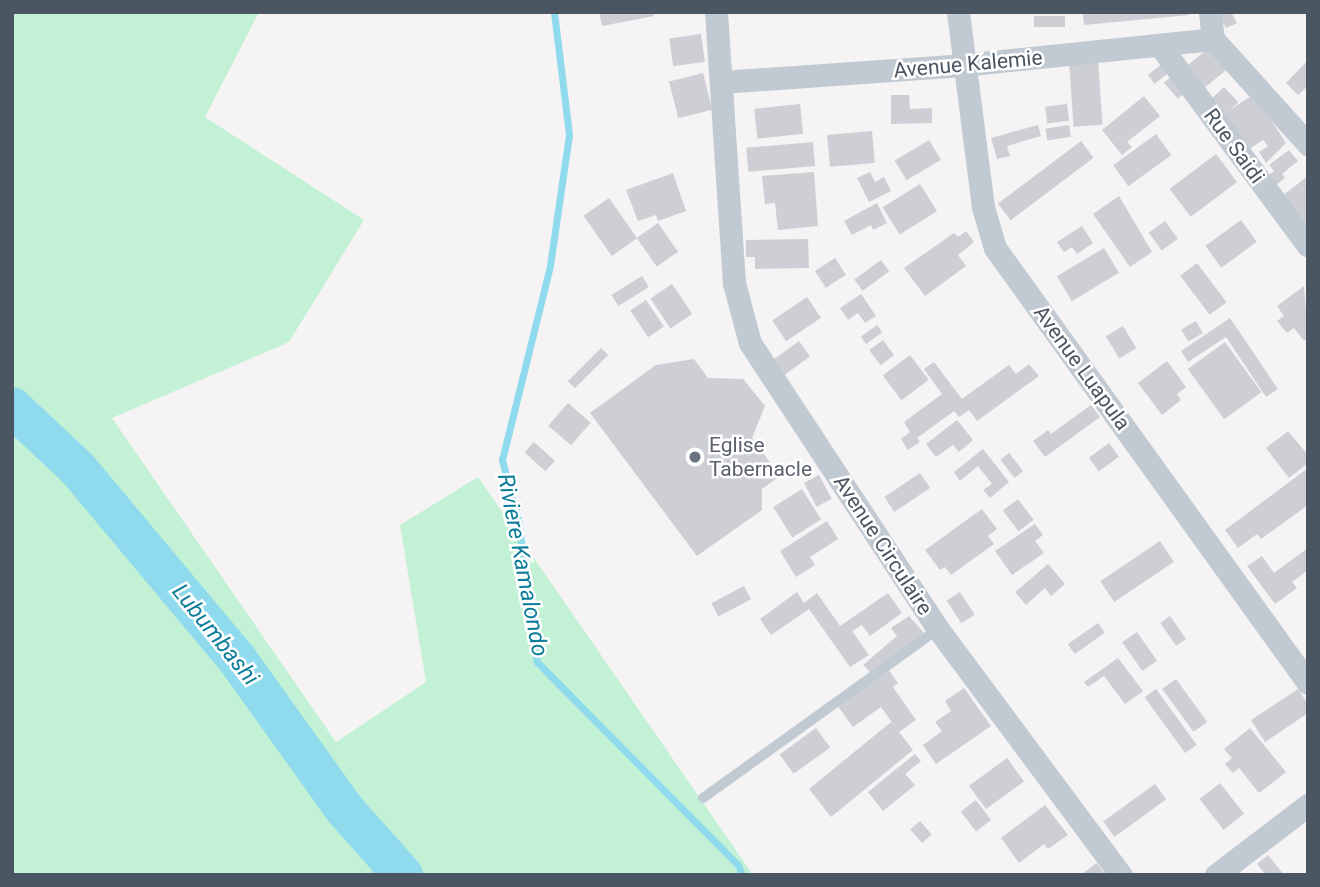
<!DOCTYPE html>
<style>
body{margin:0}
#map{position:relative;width:1320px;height:887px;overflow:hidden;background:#f5f3f3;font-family:Roboto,sans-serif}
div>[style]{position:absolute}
.green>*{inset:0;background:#c3f1d5}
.stream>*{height:7px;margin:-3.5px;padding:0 3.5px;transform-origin:3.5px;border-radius:3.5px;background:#90daee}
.river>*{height:40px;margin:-20px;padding:0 20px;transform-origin:20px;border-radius:20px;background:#90daee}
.building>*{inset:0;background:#cdcfd5;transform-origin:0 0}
.lane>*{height:10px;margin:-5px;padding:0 5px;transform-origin:5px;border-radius:5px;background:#c1cad2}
.street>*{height:23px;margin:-11.5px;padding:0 11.5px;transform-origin:11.5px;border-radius:11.5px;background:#c1cad2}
.dots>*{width:19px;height:19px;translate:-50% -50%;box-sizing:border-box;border:4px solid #fff;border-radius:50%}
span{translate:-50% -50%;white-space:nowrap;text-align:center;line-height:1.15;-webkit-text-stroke:5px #fff;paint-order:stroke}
.street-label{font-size:21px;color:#4a5661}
.worship-label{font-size:21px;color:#5b616d}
.left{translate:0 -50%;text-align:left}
.water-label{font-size:23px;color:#0c7c9b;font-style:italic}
.frame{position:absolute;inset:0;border:14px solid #4a5661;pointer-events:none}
</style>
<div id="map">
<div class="green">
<i style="clip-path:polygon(12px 12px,259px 12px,205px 117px,364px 220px,289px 342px,112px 418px,336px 742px,426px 682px,400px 525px,478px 477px,753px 875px,12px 875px)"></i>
</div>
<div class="stream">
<i style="left:554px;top:12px;width:124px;rotate:83deg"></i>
<i style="left:569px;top:135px;width:132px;rotate:98.3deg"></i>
<i style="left:550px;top:266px;width:200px;rotate:103.9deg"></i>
<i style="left:502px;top:460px;width:62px;rotate:75.1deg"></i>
<i style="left:518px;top:520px;width:143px;rotate:82.4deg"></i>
<i style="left:537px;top:662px;width:286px;rotate:45.3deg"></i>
<i style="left:738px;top:865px;width:11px;rotate:68deg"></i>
</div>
<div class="river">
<i style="left:12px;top:407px;width:91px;rotate:43.2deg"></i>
<i style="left:78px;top:469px;width:248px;rotate:50.1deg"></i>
<i style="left:237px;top:659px;width:187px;rotate:54.4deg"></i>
<i style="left:346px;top:811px;width:86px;rotate:48.3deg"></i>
</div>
<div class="building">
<i style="clip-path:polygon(599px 12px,653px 12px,654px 16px,602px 26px)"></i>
<i style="clip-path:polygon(1083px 12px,1189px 12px,1189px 15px,1084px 25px)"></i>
<i style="clip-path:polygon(1231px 12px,1237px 23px,1226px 28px,1219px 14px)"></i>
<i style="left:1065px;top:16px;width:11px;height:31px;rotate:90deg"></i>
<i style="left:701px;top:34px;width:28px;height:32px;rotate:82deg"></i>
<i style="left:1209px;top:48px;width:28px;height:28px;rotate:51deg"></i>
<i style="left:1098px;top:60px;width:65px;height:29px;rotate:86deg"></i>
<i style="clip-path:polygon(1308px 60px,1308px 86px,1298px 95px,1286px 83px)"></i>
<i style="left:1162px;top:64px;width:11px;height:18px;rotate:52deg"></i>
<i style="left:703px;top:73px;width:38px;height:35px;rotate:76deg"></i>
<i style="left:1173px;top:75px;width:21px;height:12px;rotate:49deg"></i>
<i style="left:1224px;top:87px;width:21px;height:18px;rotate:47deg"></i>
<i style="clip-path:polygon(1254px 94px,1286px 143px,1266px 163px,1259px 152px,1268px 146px,1263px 140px,1248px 150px,1224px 114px)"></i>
<i style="clip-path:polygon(891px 95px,909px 95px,910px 109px,932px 108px,932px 123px,891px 124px)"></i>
<i style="clip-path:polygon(1144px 96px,1160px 116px,1127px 142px,1132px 147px,1122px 155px,1102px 130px)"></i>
<i style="left:800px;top:104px;width:30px;height:46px;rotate:84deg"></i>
<i style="left:1067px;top:104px;width:17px;height:22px;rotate:83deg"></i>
<i style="clip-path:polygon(1038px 125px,1041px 136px,1007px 146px,1010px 156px,997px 159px,991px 138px)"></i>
<i style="left:1069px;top:125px;width:12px;height:24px;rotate:81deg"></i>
<i style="left:872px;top:131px;width:32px;height:45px;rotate:85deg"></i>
<i style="left:1156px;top:134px;width:26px;height:53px;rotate:54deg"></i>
<i style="left:929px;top:140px;width:23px;height:40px;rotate:59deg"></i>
<i style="left:1081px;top:141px;width:21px;height:104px;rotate:53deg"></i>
<i style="left:813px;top:142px;width:24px;height:67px;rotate:85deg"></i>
<i style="clip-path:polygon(1289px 150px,1298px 161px,1282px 174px,1285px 178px,1276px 185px,1269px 175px,1274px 171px,1269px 165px)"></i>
<i style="left:1216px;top:154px;width:35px;height:58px;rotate:53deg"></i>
<i style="clip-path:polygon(814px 172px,818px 226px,778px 230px,775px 203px,765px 204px,762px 176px)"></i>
<i style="clip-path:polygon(870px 172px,875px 182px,884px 177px,891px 191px,869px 202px,857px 178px)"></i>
<i style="clip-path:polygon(673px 173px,686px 211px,658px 221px,656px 215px,638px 221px,626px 190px)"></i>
<i style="clip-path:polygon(1308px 176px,1308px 229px,1282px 196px)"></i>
<i style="left:920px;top:184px;width:32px;height:44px;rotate:58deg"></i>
<i style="clip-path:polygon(1119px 196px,1152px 252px,1130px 267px,1093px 214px)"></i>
<i style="left:609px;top:198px;width:49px;height:31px;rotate:55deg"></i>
<i style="clip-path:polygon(877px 203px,887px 223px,873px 230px,871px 225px,852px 235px,844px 221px)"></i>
<i style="left:1241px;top:220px;width:27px;height:44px;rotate:54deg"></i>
<i style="left:1165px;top:221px;width:22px;height:20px;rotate:54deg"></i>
<i style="left:658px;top:223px;width:35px;height:26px;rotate:55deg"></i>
<i style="clip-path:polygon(1082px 226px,1093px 243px,1077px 254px,1072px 247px,1064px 252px,1057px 242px)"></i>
<i style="clip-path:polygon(966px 231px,974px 242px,958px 255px,966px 266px,925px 296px,904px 268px,954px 233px,958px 237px)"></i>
<i style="clip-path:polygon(808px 239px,809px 268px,755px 269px,755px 257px,746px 257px,746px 240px)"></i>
<i style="left:1104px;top:248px;width:29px;height:55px;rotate:59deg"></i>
<i style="left:835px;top:258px;width:20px;height:24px;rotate:57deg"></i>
<i style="left:881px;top:260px;width:14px;height:33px;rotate:54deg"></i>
<i style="left:1197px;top:263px;width:49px;height:21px;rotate:53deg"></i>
<i style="left:642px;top:276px;width:13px;height:36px;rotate:58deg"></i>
<i style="left:672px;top:284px;width:36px;height:26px;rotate:56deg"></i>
<i style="clip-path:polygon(1304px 286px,1308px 338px,1304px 341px,1294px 328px,1287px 333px,1277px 321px,1284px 316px,1277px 306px)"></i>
<i style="clip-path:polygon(861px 294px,876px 316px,865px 323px,858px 313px,848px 320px,840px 308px)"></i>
<i style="left:807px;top:297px;width:25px;height:42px;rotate:56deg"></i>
<i style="left:646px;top:300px;width:32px;height:19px;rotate:56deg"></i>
<i style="clip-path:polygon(1230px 318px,1278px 389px,1266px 397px,1226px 337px,1188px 362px,1181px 351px)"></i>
<i style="left:1196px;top:321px;width:14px;height:17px;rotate:60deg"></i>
<i style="left:877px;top:325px;width:9px;height:20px;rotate:54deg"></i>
<i style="left:1123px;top:326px;width:26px;height:20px;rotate:59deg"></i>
<i style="left:883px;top:340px;width:19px;height:17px;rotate:54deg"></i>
<i style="left:799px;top:341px;width:19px;height:34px;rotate:54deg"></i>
<i style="left:1225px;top:342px;width:62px;height:46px;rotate:54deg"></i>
<i style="left:601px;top:348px;width:10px;height:47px;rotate:45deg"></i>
<i style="left:910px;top:355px;width:31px;height:34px;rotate:53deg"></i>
<i style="clip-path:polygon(694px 359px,708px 378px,743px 379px,765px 406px,752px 438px,780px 476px,762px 489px,762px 510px,697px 556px,590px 413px,656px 365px)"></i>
<i style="clip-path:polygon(1167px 361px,1186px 387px,1177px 394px,1181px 400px,1162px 415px,1138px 383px)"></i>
<i style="clip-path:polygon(934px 362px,962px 399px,1009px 365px,1016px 374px,1029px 364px,1039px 376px,977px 421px,969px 410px,959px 417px,954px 411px,917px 438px,920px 442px,908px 450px,901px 439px,910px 432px,904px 422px,942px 394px,924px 369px)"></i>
<i style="left:568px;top:403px;width:30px;height:30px;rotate:41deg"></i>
<i style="clip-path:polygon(1091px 405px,1100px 417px,1045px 457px,1033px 441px,1048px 430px,1051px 434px)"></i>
<i style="clip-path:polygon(957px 420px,973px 440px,959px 452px,953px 445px,936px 457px,926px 444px)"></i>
<i style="clip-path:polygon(1288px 431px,1308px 455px,1308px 463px,1289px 478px,1266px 448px)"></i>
<i style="left:534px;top:442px;width:28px;height:14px;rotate:42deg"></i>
<i style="left:1109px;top:443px;width:17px;height:25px;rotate:54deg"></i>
<i style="clip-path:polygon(983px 449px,1009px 482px,990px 498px,983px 490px,992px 484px,978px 466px,960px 481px,954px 472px)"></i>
<i style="left:1009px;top:453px;width:23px;height:11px;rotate:52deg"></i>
<i style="clip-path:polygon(1308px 468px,1308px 505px,1261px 539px,1257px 534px,1238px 548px,1225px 530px)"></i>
<i style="left:920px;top:473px;width:18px;height:43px;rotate:56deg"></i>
<i style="left:819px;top:475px;width:27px;height:17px;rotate:62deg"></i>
<i style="left:802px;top:489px;width:36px;height:34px;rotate:58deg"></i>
<i style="left:1018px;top:499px;width:26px;height:19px;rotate:53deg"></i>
<i style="clip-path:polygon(982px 509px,997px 529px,988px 536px,994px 544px,951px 575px,945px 567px,940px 570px,925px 550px)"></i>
<i style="clip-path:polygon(827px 521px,838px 539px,810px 557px,815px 565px,796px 577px,780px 551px)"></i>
<i style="clip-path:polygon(1035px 524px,1043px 535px,1035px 541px,1044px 553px,1012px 575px,995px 551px)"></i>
<i style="left:1160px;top:541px;width:25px;height:72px;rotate:56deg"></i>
<i style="clip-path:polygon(1308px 548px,1308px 570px,1292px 582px,1297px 588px,1275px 604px,1247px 566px,1262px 556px,1274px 573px)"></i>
<i style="clip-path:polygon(1048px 564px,1065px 584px,1051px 596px,1045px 588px,1026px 605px,1015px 592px)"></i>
<i style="left:744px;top:586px;width:15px;height:37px;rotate:62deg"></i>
<i style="clip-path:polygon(797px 592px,804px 603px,817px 593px,840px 626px,888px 593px,902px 613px,870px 636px,862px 625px,852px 631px,869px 655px,850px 667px,809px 609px,771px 635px,760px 619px)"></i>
<i style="left:960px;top:592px;width:27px;height:16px;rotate:57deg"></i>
<i style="clip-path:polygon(909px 616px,924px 633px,871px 673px,863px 665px,897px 636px,891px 628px)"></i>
<i style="left:1170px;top:616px;width:28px;height:12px;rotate:55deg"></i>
<i style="left:1098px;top:623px;width:12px;height:37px;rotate:55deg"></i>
<i style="left:1137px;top:632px;width:35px;height:18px;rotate:55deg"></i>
<i style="clip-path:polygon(1118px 658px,1143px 691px,1125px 704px,1104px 676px,1088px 687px,1084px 682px)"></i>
<i style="clip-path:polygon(888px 669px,898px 683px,893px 687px,916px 720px,899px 732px,913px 750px,831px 817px,809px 789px,891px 722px,896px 728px,881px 707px,853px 727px,837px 705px)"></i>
<i style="left:1176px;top:679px;width:53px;height:17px;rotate:54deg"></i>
<i style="clip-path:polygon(964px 688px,991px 726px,936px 764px,923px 745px,942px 731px,935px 722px,951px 711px,945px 701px)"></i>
<i style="left:1156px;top:689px;width:69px;height:14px;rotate:54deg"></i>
<i style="clip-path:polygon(1298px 689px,1308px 704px,1308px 713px,1265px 742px,1251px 720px)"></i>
<i style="left:816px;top:728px;width:24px;height:45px;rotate:54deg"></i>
<i style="clip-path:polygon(1250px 728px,1286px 772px,1259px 793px,1239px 768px,1233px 773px,1225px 764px,1232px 758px,1224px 749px)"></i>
<i style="clip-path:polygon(915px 754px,921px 761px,905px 774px,915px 785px,883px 811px,868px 792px)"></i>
<i style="left:1007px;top:758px;width:29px;height:47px;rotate:54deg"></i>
<i style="left:1220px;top:783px;width:39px;height:26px;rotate:52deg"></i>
<i style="left:1155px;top:784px;width:19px;height:64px;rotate:54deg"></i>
<i style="left:976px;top:800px;width:25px;height:19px;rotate:53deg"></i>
<i style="clip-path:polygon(1045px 805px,1068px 835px,1048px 849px,1044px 844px,1019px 863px,1001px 838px)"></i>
<i style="left:920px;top:821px;width:18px;height:13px;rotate:49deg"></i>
<i style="clip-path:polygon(1268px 855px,1284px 875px,1266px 875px,1257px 864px)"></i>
<i style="clip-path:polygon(1097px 863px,1105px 875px,1080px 875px)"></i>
</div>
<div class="lane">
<i style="left:703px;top:798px;width:289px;rotate:-35.7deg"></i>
</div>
<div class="street">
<i style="left:716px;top:12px;width:272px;rotate:86.2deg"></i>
<i style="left:734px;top:283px;width:62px;rotate:75.1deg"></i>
<i style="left:750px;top:343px;width:342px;rotate:56.7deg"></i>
<i style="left:938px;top:629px;width:307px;rotate:53.4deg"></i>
<i style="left:958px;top:12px;width:197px;rotate:82.7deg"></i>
<i style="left:983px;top:207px;width:43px;rotate:73.7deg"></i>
<i style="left:995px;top:248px;width:536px;rotate:54.26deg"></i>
<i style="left:1210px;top:12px;width:27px;rotate:84deg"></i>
<i style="left:1213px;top:39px;width:142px;rotate:47.9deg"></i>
<i style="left:1161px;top:47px;width:247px;rotate:53.5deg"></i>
<i style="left:721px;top:82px;width:242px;rotate:-4deg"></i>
<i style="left:962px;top:65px;width:252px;rotate:-5.9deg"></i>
<i style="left:1216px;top:875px;width:116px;rotate:-37.3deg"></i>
</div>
<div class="dots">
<i style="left:695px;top:457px;background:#6b7280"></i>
</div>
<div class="street-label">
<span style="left:968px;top:64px;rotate:-5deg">Avenue Kalemie</span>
<span style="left:1234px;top:146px;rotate:54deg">Rue Saidi</span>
<span style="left:1082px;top:368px;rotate:54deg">Avenue Luapula</span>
<span style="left:883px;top:545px;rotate:57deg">Avenue Circulaire</span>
</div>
<div class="worship-label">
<span class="left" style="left:709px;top:457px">Eglise<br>Tabernacle</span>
</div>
<div class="water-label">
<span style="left:522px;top:565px;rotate:79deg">Riviere Kamalondo</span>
<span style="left:215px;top:635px;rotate:51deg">Lubumbashi</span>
</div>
<div class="frame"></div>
</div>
